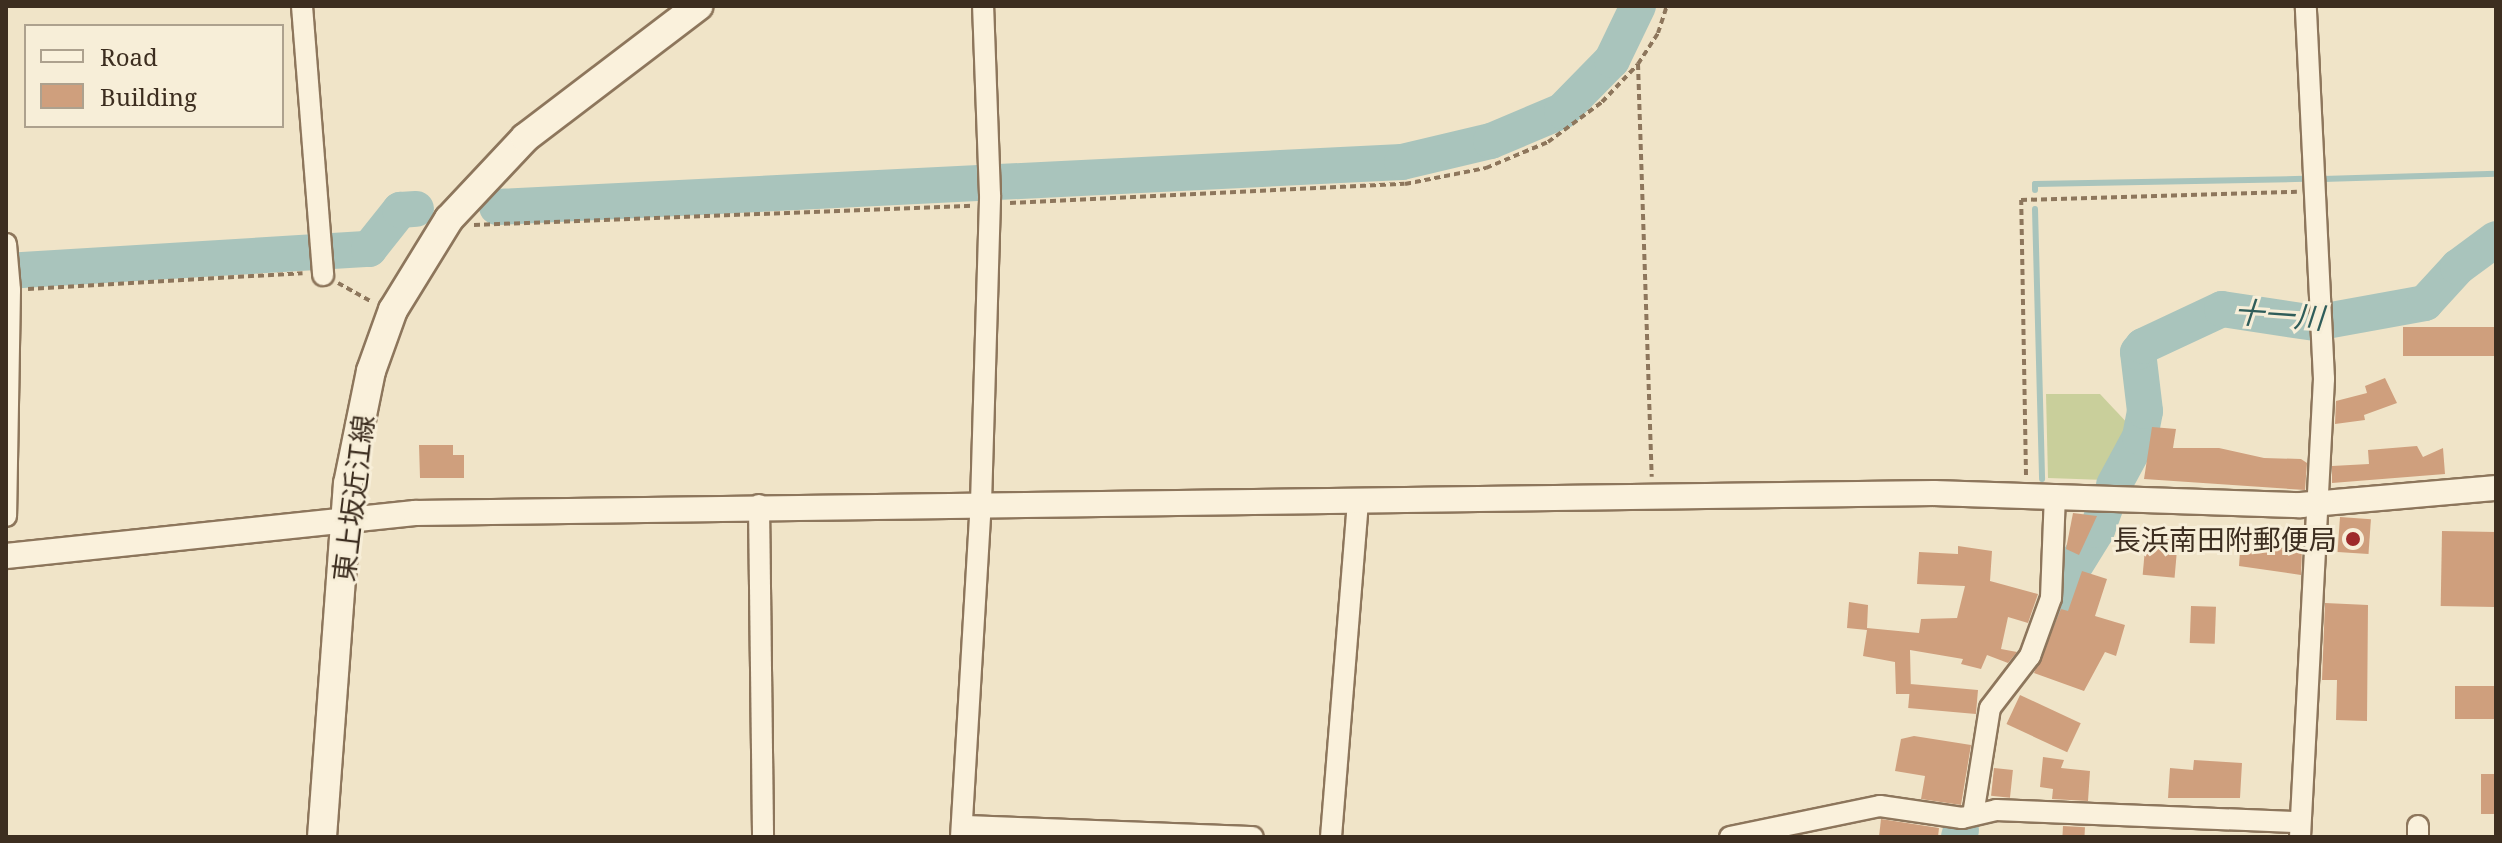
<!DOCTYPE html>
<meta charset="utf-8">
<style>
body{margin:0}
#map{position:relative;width:2502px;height:843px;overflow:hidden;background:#f0e4c8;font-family:"Noto Serif","Noto Sans JP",serif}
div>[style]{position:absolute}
.green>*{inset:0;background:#c9cf9b}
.stream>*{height:6px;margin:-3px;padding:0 3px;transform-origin:3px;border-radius:3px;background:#a9c4bc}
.river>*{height:36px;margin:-18px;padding:0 18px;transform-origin:18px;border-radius:18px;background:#a9c4bc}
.building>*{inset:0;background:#cf9f7d;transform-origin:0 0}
.path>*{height:4px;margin-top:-2px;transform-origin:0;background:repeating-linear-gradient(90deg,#8d765c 0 6px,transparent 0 10px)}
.roads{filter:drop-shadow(2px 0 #8d765c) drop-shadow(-2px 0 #8d765c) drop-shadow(0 2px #8d765c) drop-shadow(0 -2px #8d765c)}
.minor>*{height:20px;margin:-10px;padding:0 10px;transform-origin:10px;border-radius:10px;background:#faf1dc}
.tertiary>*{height:24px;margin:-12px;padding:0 12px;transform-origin:12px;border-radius:12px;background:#faf1dc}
.secondary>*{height:28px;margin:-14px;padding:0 14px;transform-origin:14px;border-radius:14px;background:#faf1dc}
.dots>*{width:22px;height:22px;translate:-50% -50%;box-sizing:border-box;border:4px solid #f7eed8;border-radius:50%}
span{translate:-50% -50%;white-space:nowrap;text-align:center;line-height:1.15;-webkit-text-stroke:6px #f7eed8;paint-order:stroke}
.street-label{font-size:28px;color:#3d2e20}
.poi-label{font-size:28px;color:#3d2e20}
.right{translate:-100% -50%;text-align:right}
.water-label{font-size:30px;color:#2f5d5a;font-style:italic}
.frame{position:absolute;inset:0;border:8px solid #3d2e20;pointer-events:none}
.legend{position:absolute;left:24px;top:24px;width:260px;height:104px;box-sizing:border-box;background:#f7eed8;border:2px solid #ada18e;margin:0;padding:10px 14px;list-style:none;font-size:24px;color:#3d2e20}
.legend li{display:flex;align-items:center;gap:16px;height:40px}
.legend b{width:40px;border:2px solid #ada18e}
</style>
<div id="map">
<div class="green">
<i style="clip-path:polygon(2046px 394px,2100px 394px,2131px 427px,2105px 480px,2048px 478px)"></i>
</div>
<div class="stream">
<i style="left:2323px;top:179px;width:173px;rotate:-1.7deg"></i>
<i style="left:2035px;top:190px;width:6px;rotate:-90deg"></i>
<i style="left:2035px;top:184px;width:269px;rotate:-1.1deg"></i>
<i style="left:2035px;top:209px;width:270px;rotate:88.5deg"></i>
</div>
<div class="river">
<i style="left:497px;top:207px;width:906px;rotate:-2.85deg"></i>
<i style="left:1402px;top:162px;width:91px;rotate:-13.3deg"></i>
<i style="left:1491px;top:141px;width:77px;rotate:-22.9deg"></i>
<i style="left:1562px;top:111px;width:71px;rotate:-45.6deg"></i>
<i style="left:1612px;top:60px;width:60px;rotate:-64.3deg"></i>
<i style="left:6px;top:271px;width:364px;rotate:-3.5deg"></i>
<i style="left:369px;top:249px;width:50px;rotate:-51.5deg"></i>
<i style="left:400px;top:210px;width:16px;rotate:-4deg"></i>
<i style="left:2114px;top:485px;width:55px;rotate:-61.6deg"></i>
<i style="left:2140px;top:437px;width:26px;rotate:-79deg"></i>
<i style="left:2145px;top:411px;width:59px;rotate:-96.8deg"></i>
<i style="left:2138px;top:352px;width:8px;rotate:-50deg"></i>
<i style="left:2143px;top:346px;width:87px;rotate:-25.1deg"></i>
<i style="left:2222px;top:309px;width:94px;rotate:8.6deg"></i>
<i style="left:2315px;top:323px;width:112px;rotate:-10.3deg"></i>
<i style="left:2425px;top:303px;width:49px;rotate:-47.5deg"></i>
<i style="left:2458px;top:267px;width:47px;rotate:-36.4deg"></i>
<i style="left:2047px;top:635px;width:52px;rotate:-72.3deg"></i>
<i style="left:2063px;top:585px;width:65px;rotate:-58.3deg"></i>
<i style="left:2097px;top:530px;width:27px;rotate:-70deg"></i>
<i style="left:1959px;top:837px;width:7px;rotate:-74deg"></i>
</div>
<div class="building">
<i style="left:2496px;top:327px;width:29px;height:93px;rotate:90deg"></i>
<i style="clip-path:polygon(2385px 378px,2397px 403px,2364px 415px,2365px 420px,2335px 424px,2336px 401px,2367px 393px,2365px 386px)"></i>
<i style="clip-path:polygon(2152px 427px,2176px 429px,2173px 448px,2219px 448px,2264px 458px,2301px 459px,2307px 463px,2305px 490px,2144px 479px)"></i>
<i style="clip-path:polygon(419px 445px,453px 445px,453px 455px,464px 455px,464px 478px,420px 478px)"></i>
<i style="clip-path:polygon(2417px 446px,2423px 457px,2443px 448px,2445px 474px,2332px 483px,2332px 466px,2369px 464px,2368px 450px)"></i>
<i style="clip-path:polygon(2073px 513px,2097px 516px,2079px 555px,2066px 549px)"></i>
<i style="left:2340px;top:517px;width:31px;height:35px;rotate:4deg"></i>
<i style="left:2442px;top:531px;width:54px;height:75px;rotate:1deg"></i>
<i style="left:2146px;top:537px;width:32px;height:38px;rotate:5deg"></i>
<i style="clip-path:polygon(2241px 538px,2261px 539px,2261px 546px,2302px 549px,2301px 575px,2239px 566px)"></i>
<i style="clip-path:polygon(1958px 546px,1992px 551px,1990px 581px,2038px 594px,2028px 623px,2008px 617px,2001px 649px,2017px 652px,2008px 663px,1987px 655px,1981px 669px,1961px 664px,1963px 659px,1910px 650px,1911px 694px,1896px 694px,1895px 662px,1863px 656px,1867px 630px,1847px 628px,1849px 602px,1868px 605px,1867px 628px,1919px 633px,1921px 619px,1957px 618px,1965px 586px,1917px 584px,1919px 552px,1958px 554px)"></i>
<i style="clip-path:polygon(2082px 571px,2107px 579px,2095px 616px,2125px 625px,2116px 656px,2105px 652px,2084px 691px,2034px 673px,2061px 609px,2068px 611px)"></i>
<i style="clip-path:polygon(2325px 603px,2368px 605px,2367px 721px,2336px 720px,2337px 680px,2322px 680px)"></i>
<i style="left:2191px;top:606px;width:25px;height:37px;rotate:2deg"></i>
<i style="left:2455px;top:686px;width:41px;height:33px"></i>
<i style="left:1978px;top:690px;width:24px;height:68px;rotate:95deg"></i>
<i style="left:2020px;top:695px;width:67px;height:32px;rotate:25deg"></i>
<i style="clip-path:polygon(1914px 736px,1971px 745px,1961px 805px,1921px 799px,1925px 776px,1895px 771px,1901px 739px)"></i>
<i style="clip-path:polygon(2043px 757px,2064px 760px,2061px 768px,2090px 771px,2088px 801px,2052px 799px,2053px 789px,2040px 787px)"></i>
<i style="clip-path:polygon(2194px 760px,2242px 763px,2240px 798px,2168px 798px,2170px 768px,2193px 770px)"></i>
<i style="left:1994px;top:768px;width:19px;height:28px;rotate:6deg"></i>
<i style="left:2481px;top:774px;width:15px;height:40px"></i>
<i style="clip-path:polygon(1881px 819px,1939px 828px,1938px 837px,1879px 837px)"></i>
<i style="left:2063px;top:826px;width:22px;height:11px;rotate:3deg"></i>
</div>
<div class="path">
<i style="left:1638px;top:64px;width:413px;rotate:88.1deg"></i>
<i style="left:1010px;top:203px;width:395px;rotate:-2.8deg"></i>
<i style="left:1405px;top:184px;width:83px;rotate:-11.2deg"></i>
<i style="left:1486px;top:168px;width:67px;rotate:-22.8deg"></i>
<i style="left:1548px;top:142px;width:67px;rotate:-36.5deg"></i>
<i style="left:1602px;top:102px;width:52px;rotate:-46.5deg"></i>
<i style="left:1638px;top:64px;width:37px;rotate:-57deg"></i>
<i style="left:1658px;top:33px;width:28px;rotate:-72deg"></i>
<i style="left:474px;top:225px;width:499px;rotate:-2.2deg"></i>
<i style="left:338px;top:283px;width:39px;rotate:29deg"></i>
<i style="left:28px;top:289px;width:275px;rotate:-3.3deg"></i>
<i style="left:2026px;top:475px;width:275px;rotate:-91deg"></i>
<i style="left:2021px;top:200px;width:276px;rotate:-1.7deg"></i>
</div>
<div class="roads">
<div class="minor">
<i style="left:302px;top:6px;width:270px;rotate:85.5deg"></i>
<i style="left:6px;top:244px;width:46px;rotate:85deg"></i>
<i style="left:10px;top:290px;width:226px;rotate:91deg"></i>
<i style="left:759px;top:505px;width:332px;rotate:89.3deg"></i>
<i style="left:1973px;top:815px;width:108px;rotate:-81deg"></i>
<i style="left:1990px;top:708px;width:66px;rotate:-52.4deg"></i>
<i style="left:2030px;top:656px;width:62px;rotate:-70.1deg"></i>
<i style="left:2051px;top:598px;width:103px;rotate:-87.8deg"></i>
<i style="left:963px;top:826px;width:290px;rotate:2.2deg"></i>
<i style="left:961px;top:837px;width:335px;rotate:-86.6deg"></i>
<i style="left:981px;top:503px;width:308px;rotate:-88.3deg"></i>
<i style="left:990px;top:195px;width:189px;rotate:-92.1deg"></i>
<i style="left:1331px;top:837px;width:337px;rotate:-85.4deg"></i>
<i style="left:1730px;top:837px;width:153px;rotate:-11.7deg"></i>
<i style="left:1880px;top:806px;width:83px;rotate:8.3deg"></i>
<i style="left:1962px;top:818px;width:35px;rotate:-13deg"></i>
<i style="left:1996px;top:810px;width:304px;rotate:2.3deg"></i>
<i style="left:2300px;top:837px;width:459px;rotate:-87deg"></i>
<i style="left:2324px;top:379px;width:373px;rotate:-92.8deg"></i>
<i style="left:2418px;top:837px;width:11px;rotate:-90deg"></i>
</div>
<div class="tertiary">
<i style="left:6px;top:556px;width:411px;rotate:-6deg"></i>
<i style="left:415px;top:513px;width:1519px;rotate:-0.75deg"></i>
<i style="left:1934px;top:493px;width:367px;rotate:1.9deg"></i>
<i style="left:2301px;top:505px;width:196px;rotate:-5deg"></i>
</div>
<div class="secondary">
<i style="left:322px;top:837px;width:354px;rotate:-85.8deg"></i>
<i style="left:348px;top:484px;width:115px;rotate:-78.5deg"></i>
<i style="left:371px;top:371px;width:65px;rotate:-70.2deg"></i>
<i style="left:393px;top:310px;width:107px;rotate:-58.4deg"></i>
<i style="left:449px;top:219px;width:111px;rotate:-46.8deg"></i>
<i style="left:525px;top:138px;width:218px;rotate:-37.3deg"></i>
</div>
</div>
<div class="dots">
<i style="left:2353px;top:539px;background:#9e2a2b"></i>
</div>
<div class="street-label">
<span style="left:353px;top:498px;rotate:-83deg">東上坂近江線</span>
</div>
<div class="poi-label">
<span class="right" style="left:2337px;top:539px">長浜南田附郵便局</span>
</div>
<div class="water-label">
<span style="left:2279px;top:315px;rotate:4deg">十一川</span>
</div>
<div class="frame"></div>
<ul class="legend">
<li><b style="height:10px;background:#faf1dc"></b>Road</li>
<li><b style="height:22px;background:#cf9f7d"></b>Building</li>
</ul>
</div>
